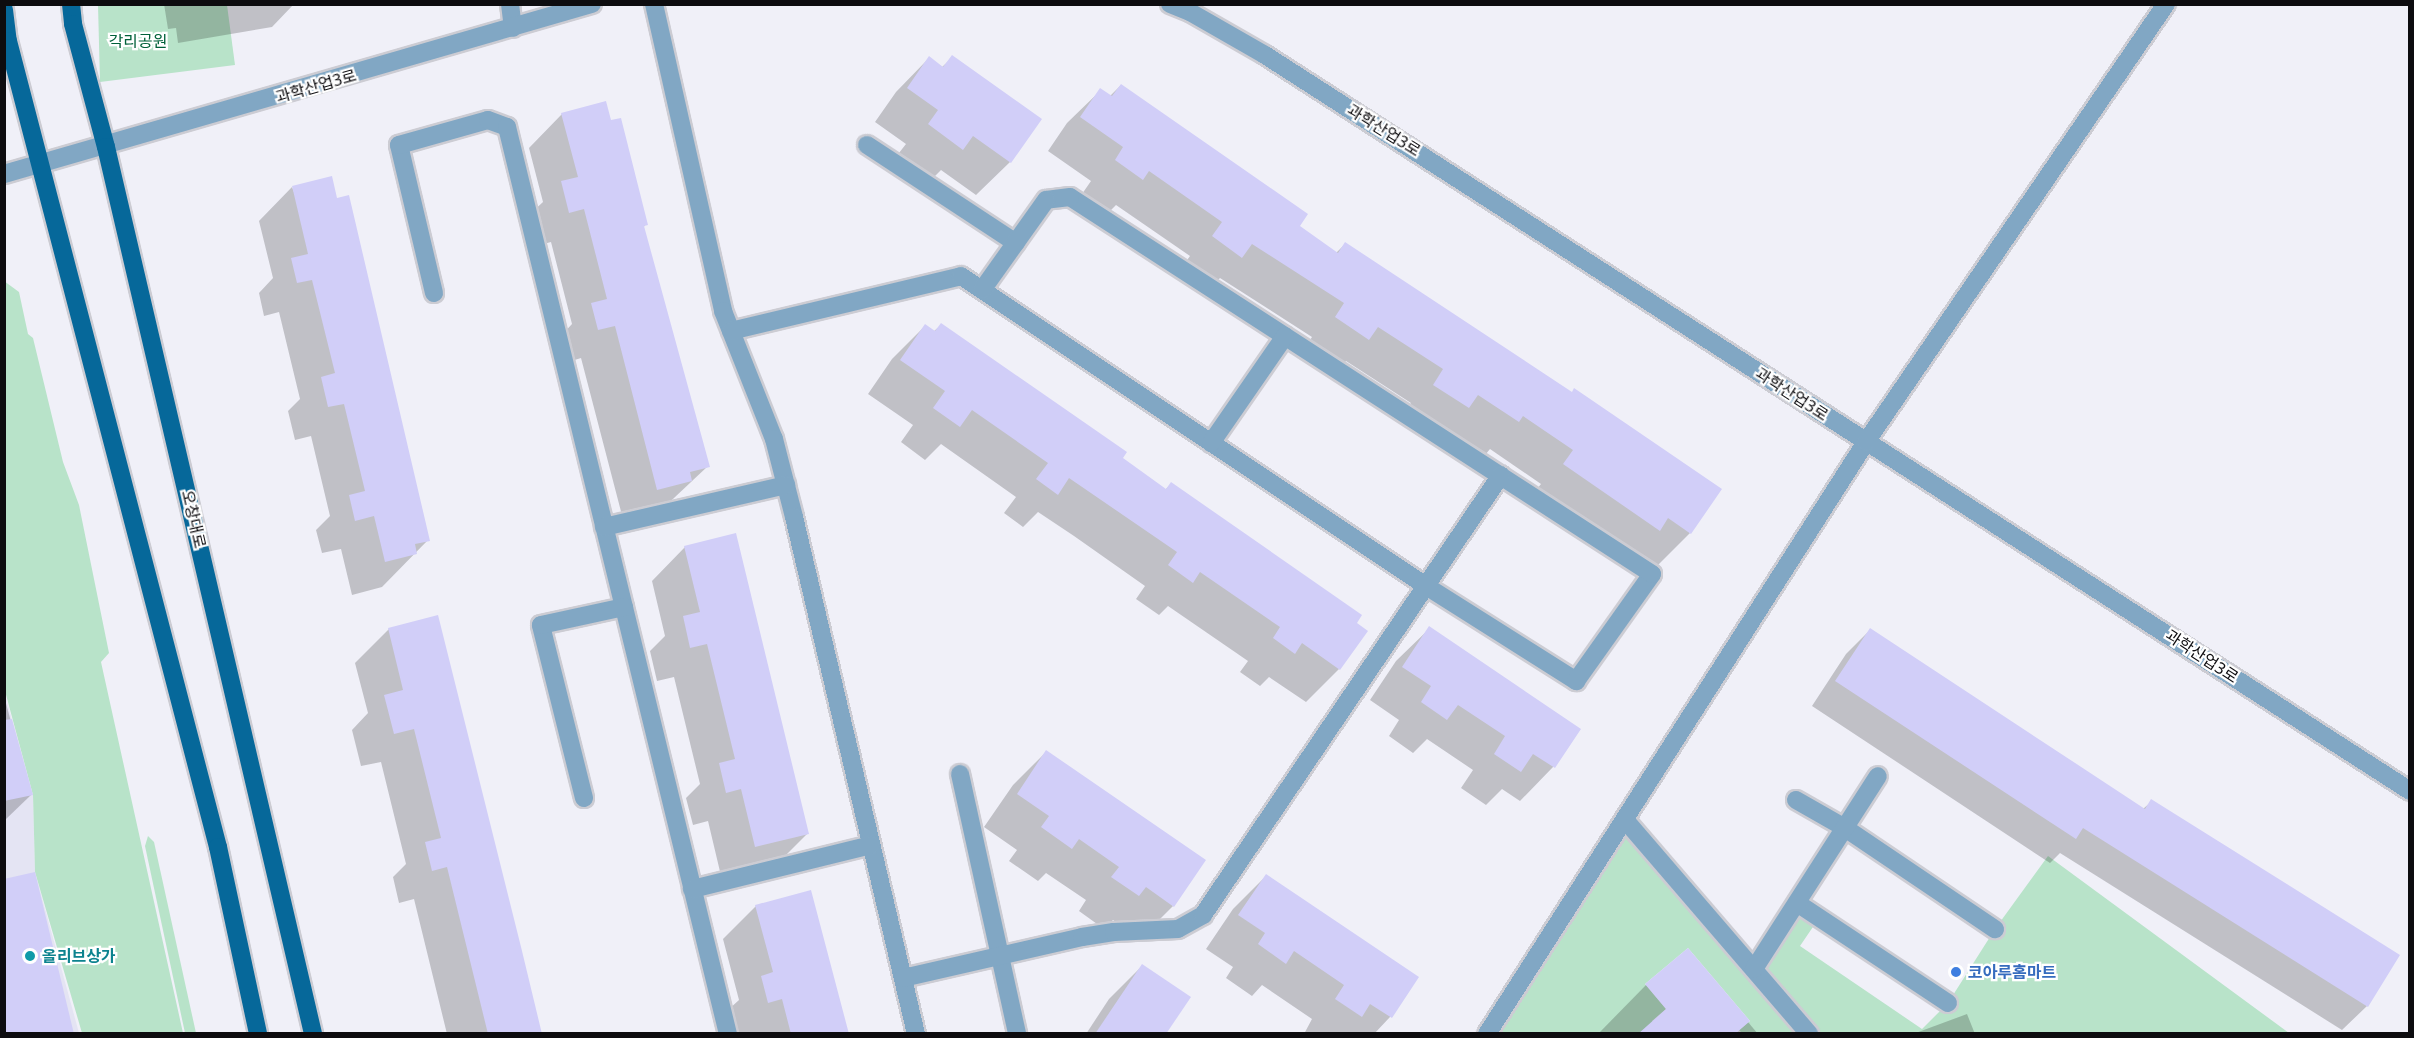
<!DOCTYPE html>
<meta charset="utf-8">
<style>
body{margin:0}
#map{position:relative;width:2414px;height:1038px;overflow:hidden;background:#f0f0f8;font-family:"Noto Sans","Noto Sans KR",sans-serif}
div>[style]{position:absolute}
.built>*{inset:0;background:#e4e4f3}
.green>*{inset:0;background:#b8e3c9}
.shadow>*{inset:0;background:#0003}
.building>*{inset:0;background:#d1cef8}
.roads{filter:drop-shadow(2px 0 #ccccd3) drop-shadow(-2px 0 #ccccd3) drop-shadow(0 2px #ccccd3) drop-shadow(0 -2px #ccccd3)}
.minor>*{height:18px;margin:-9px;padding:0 9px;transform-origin:9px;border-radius:9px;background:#81a7c4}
.major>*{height:18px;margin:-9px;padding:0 9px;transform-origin:9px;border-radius:9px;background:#06689a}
.dots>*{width:16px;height:16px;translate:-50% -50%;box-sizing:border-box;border:3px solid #fff;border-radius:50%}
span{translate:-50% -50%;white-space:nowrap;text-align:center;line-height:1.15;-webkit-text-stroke:4.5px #fff;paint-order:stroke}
.park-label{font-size:16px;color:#006039}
.street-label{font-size:16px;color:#0d0c0f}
.culture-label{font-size:16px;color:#0d838f;font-weight:700}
.left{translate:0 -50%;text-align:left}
.shop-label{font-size:16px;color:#366cbe;font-weight:700}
.frame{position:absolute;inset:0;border:6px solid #0d0c0f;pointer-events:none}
</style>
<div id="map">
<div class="built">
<i style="clip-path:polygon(4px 691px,33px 795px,35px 872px,79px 1033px,5px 1033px)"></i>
</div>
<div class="green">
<i style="clip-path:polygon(98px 5px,227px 5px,235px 65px,100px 82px)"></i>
<i style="clip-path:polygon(4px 281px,19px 292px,28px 334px,33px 338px,63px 462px,79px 505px,109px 653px,101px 662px,183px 1033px,82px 1033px,35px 872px,33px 795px,5px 691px)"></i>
<i style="clip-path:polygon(1626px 821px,1754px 969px,1797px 903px,1819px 918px,1800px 946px,1922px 1029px,1948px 1003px,1995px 929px,2048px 856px,2289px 1033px,1742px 1033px,1739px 1030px,1750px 1021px,1688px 948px,1645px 984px,1666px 1009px,1652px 1021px,1662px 1033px,1487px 1034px)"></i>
<i style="clip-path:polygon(148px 836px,154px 842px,196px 1033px,185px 1033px,145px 846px)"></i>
</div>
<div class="shadow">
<i style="clip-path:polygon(164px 4px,294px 4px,272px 27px,178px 43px,176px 28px,168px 29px)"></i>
<i style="clip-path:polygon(953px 57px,1040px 119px,1010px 162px,976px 195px,941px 170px,929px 182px,895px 158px,906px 144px,875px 122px,896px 92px,929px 58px,942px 67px)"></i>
<i style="clip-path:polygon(1121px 85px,1298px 226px,1336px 253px,1345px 244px,1690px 533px,1657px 566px,1636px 552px,1625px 563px,1530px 498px,1541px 484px,1490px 449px,1485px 455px,1446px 429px,1435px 441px,1400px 419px,1411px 403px,1346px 361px,1335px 372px,1303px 351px,1312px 337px,1220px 278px,1208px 290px,1180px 270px,1190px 256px,1116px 205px,1109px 212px,1082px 194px,1091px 181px,1048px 151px,1067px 123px,1101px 90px,1110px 96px)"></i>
<i style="clip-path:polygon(562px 114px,646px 224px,643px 228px,708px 466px,657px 514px,624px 523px,581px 358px,565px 363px,559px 338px,572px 324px,551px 242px,536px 246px,528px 216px,543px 202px,529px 148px)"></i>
<i style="clip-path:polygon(292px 187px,428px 540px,382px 587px,352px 595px,341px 549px,322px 553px,316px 530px,330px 516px,311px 436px,295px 440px,288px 411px,300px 399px,279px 312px,264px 316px,259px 293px,273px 278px,259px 221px)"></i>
<i style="clip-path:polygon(941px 325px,1165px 490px,1171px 484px,1355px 624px,1339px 669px,1306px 702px,1269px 677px,1260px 686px,1240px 672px,1248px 661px,1168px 606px,1159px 615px,1136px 599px,1145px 586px,1074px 536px,1038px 512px,1023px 527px,1004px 513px,1016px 497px,941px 444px,925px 460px,901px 442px,913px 425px,868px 394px,892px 359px,925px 326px,933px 332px)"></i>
<i style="clip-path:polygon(685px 547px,807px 834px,774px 867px,722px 880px,708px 821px,693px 825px,686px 798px,700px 784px,674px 677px,657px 681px,650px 651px,665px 636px,652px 581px)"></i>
<i style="clip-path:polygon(1430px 628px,1579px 730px,1553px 767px,1520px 801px,1502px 789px,1486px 805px,1461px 788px,1473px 770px,1427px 739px,1413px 753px,1389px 736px,1399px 720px,1370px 700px,1396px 661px)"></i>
<i style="clip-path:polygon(389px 629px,540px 1034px,447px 1034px,414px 899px,399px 903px,393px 877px,406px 864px,381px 762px,361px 766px,352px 730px,368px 713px,355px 663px)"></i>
<i style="clip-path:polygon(1870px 630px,2143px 809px,2152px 801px,2367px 1006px,2342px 1030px,2060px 853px,2050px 863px,1812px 706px,1846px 654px)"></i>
<i style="clip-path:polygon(4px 696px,31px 795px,4px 821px)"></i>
<i style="clip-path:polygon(1046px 752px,1173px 906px,1140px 939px,1113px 920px,1104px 929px,1079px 911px,1086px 900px,1046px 873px,1038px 881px,1009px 861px,1017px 850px,984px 827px,1013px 785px)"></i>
<i style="clip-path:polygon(1266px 876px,1417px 977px,1390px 1017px,1374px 1034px,1304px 1034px,1312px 1019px,1262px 985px,1252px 996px,1226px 978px,1233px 967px,1206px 949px,1233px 909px)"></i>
<i style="clip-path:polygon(756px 906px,847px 1034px,734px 1034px,728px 1010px,739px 1000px,723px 939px)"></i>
<i style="clip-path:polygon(1688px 950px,1758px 1034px,1598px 1034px,1646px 985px)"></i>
<i style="clip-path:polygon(1142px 966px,1164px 1034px,1086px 1034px,1109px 999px)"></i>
<i style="clip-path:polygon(1967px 1014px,1975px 1034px,1913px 1034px)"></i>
</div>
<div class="building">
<i style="clip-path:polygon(952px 55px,1042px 119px,1011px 163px,973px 136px,963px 150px,928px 124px,938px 110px,907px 88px,929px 56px,943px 67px)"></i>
<i style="clip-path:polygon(1121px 84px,1308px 214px,1300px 226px,1338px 253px,1345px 242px,1572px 392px,1574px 388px,1722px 489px,1691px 534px,1668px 518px,1660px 531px,1563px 464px,1573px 450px,1523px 416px,1519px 422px,1478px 395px,1469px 408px,1433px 385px,1443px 369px,1378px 327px,1369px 340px,1335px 317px,1344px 303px,1252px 244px,1242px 258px,1212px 236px,1222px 222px,1149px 171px,1143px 180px,1115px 160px,1123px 147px,1080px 117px,1100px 88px,1112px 96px)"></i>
<i style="clip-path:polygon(606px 101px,611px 120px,621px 118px,648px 225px,644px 226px,710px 467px,690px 472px,692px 481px,657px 490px,615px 326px,598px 330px,591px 303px,607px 299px,584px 209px,569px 213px,561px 181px,578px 177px,561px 113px)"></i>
<i style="clip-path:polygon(332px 176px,337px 198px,349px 195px,430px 541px,415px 544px,417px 554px,385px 562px,374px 516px,355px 521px,349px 495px,365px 491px,344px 404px,328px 407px,321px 377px,335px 373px,312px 280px,297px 283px,291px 258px,308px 254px,292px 186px)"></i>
<i style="clip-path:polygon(941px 323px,1127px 452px,1123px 458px,1166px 489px,1171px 482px,1362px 615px,1357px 623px,1368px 631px,1340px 670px,1302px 643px,1295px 654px,1273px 638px,1280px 627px,1200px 572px,1193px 583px,1168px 565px,1177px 552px,1069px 478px,1058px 495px,1036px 479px,1048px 463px,972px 410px,960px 427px,933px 408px,945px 391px,900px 360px,925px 324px,935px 331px)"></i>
<i style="clip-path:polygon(736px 533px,809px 834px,755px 847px,741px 789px,726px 793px,719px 763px,735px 759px,707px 644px,690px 648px,683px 616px,700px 612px,684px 546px)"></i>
<i style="clip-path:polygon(438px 615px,522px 951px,542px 1034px,488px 1034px,447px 867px,432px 871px,425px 842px,441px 838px,414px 729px,394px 734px,384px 695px,403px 690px,388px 628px)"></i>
<i style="clip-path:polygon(1429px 626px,1581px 729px,1555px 768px,1533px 754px,1521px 772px,1494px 754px,1505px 736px,1458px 705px,1447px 720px,1421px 702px,1431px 686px,1402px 667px)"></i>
<i style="clip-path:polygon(1870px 628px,2145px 809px,2151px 799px,2400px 955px,2368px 1007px,2083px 828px,2076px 839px,1835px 681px)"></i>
<i style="clip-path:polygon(12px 719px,33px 795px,4px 801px,4px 720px)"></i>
<i style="clip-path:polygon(1046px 750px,1206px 860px,1174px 907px,1146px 887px,1139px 896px,1111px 877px,1119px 867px,1079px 839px,1072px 849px,1041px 827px,1049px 816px,1017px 794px)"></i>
<i style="clip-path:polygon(35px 872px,74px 1034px,4px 1034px,4px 879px)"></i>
<i style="clip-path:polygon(1266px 874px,1419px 977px,1392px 1018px,1370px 1004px,1362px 1017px,1335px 999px,1344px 985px,1294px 951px,1286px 964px,1258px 944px,1265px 933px,1238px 915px)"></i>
<i style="clip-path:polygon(811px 890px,849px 1034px,791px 1034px,782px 999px,768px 1003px,761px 976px,773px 972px,755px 905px)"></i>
<i style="clip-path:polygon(1688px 948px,1750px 1021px,1735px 1034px,1638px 1034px,1666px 1009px,1645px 984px)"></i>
<i style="clip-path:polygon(1142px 964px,1191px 997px,1166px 1034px,1095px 1034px)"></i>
</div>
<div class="roads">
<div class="minor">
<i style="left:510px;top:4px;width:24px;rotate:83deg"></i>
<i style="left:654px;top:4px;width:315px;rotate:77.3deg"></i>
<i style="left:723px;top:311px;width:138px;rotate:68.3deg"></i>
<i style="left:774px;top:439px;width:81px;rotate:75.6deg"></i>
<i style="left:794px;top:517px;width:531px;rotate:76.72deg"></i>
<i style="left:1170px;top:4px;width:22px;rotate:22deg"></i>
<i style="left:1190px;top:12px;width:86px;rotate:29.8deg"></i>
<i style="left:1265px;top:55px;width:1361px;rotate:32.73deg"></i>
<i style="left:867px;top:145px;width:178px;rotate:33.3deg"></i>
<i style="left:4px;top:174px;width:612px;rotate:-16.13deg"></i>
<i style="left:434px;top:293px;width:152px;rotate:-103.3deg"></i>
<i style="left:399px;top:145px;width:92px;rotate:-15.7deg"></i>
<i style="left:488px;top:120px;width:20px;rotate:20deg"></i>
<i style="left:507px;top:127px;width:934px;rotate:76.31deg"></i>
<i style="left:731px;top:331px;width:236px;rotate:-13.4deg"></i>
<i style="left:961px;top:276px;width:559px;rotate:33.69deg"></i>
<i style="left:1426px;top:586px;width:178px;rotate:32.3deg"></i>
<i style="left:1576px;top:681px;width:131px;rotate:-54.6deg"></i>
<i style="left:1652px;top:574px;width:693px;rotate:-147.07deg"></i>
<i style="left:1070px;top:197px;width:24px;rotate:173deg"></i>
<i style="left:1046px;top:200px;width:110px;rotate:125.4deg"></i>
<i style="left:1211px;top:443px;width:130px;rotate:-55.3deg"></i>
<i style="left:604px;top:527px;width:187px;rotate:-13deg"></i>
<i style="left:960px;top:774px;width:266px;rotate:77.6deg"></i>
<i style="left:584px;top:798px;width:178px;rotate:-104deg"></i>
<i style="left:541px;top:625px;width:85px;rotate:-12.2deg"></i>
<i style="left:1796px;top:800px;width:56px;rotate:29.7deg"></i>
<i style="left:1845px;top:828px;width:181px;rotate:34deg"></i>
<i style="left:1626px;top:821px;width:281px;rotate:49.3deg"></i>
<i style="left:692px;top:889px;width:184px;rotate:-13.8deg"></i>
<i style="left:1797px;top:903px;width:181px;rotate:33.5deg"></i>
<i style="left:1754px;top:969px;width:229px;rotate:-57.3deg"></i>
<i style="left:903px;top:978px;width:184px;rotate:-12.9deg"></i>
<i style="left:1082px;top:937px;width:32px;rotate:-9deg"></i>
<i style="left:1114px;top:932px;width:64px;rotate:-2.7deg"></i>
<i style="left:1178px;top:929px;width:29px;rotate:-29deg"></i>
<i style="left:1203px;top:915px;width:531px;rotate:-55.89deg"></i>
<i style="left:1487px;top:1034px;width:703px;rotate:-57.37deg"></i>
<i style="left:1866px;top:442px;width:531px;rotate:-55.59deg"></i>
</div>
<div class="major">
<i style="left:71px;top:4px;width:20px;rotate:84deg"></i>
<i style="left:73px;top:24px;width:127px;rotate:75deg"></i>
<i style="left:106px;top:147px;width:911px;rotate:76.86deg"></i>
<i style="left:4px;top:10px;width:31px;rotate:83deg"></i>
<i style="left:8px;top:41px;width:833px;rotate:75.4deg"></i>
<i style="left:218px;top:847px;width:191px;rotate:77.9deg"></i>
</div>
</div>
<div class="dots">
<i style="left:30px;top:956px;background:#0f9aa8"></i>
<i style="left:1956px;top:972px;background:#3f7fe0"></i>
</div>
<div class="park-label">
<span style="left:138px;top:41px">각리공원</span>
</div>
<div class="street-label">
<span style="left:316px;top:86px;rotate:-16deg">과학산업3로</span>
<span style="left:1384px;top:130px;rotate:32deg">과학산업3로</span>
<span style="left:1792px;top:394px;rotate:33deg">과학산업3로</span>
<span style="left:194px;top:519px;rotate:77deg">오창대로</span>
<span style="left:2202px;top:656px;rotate:33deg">과학산업3로</span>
</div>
<div class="culture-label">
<span class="left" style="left:42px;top:956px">올리브상가</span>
</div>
<div class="shop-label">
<span class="left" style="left:1968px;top:972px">코아루홈마트</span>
</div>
<div class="frame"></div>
</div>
